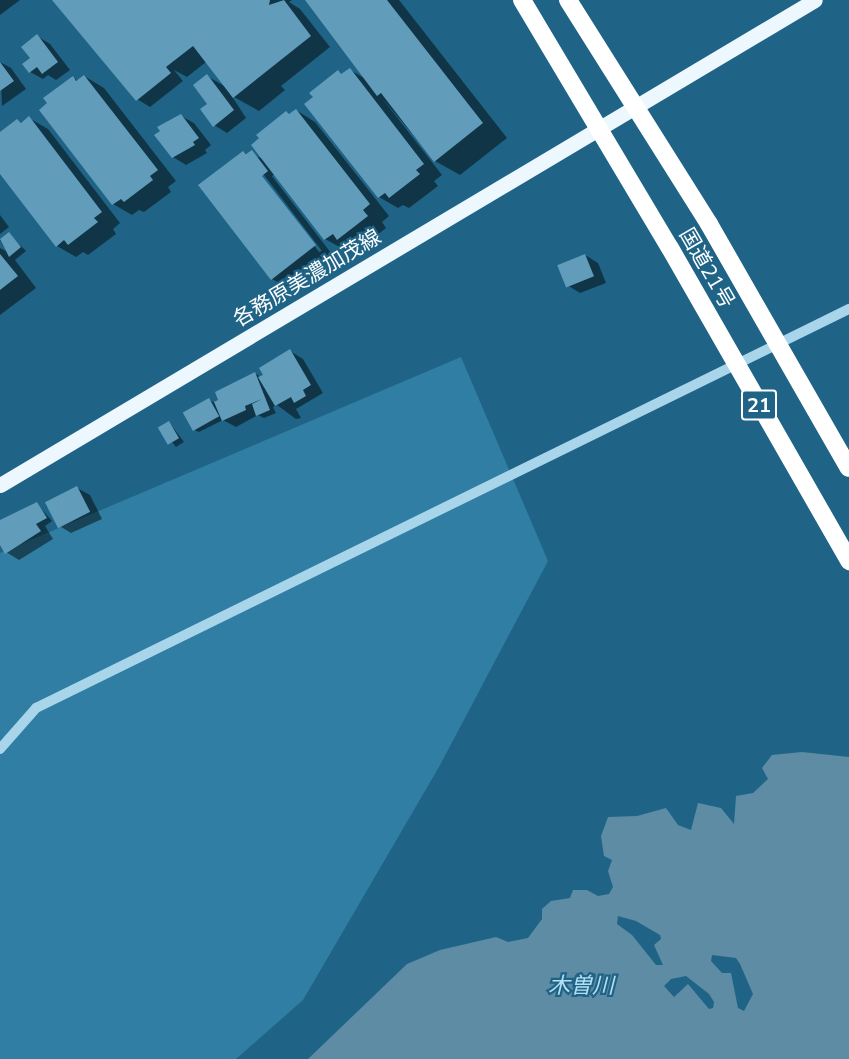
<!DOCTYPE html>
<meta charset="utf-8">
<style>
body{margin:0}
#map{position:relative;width:849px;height:1059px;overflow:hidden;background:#1f6486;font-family:"Nunito Sans","Noto Sans JP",sans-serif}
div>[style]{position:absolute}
.green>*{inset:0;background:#307ea3}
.water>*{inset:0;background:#5d8ca4}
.shadow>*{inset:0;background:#0007}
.building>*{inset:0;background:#619cba;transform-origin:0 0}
.minor>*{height:10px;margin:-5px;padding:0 5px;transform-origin:5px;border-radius:5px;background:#a8d5ea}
.major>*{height:15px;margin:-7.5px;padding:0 7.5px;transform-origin:7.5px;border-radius:7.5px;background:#ecf7fe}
.highway>*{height:18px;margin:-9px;padding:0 9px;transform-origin:9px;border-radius:9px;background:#fff}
.highway-bridge>*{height:18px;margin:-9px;padding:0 9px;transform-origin:9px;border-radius:9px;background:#fff}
span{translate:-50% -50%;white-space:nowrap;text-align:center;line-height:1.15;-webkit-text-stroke:4.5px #1f6486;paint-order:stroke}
.shield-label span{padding:2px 4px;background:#1f6486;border:2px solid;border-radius:4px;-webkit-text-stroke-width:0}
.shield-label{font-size:20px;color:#fff;font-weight:700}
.street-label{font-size:21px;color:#fff}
.water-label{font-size:22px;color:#b4def2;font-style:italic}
</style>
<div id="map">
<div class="green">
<i style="clip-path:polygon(461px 357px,548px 561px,439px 767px,303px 1000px,236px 1059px,0 1059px,0 553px)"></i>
</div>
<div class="water">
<i style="clip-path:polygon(evenodd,802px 752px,849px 757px,849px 1059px,308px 1059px,407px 964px,440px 950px,496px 937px,508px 942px,528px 938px,542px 919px,542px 909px,551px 901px,570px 898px,573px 890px,587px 890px,598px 896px,609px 894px,613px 887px,608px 871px,612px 860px,604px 856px,601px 836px,608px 817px,637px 816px,666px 808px,678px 825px,691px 830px,698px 803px,721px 808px,734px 824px,736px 796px,753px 793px,768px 779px,762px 768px,772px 755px,802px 752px,618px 916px,636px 921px,660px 935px,661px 939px,654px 945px,663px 965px,656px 965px,632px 935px,617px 924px,618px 916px,802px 752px,712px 955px,736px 958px,740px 964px,753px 994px,744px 1011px,738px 1008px,731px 973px,722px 973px,711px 961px,712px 955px,802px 752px,686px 976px,709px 994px,714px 1002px,713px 1008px,709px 1009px,688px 984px,674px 997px,664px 986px,671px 979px,686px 976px)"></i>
</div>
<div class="shadow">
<i style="clip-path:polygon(0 0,20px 0,0 15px)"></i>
<i style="clip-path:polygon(54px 0,292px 0,289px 2px,300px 9px,330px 47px,281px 86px,285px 90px,259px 111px,234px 97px,206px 62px,187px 77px,174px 70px,183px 81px,150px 107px,137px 99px)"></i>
<i style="clip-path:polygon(307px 0,399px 0,507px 138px,460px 175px,435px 161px,382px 98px,442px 175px,434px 181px,438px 186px,409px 208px,403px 205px,398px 208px,379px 197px,338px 72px,343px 75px,350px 70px,366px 79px)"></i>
<i style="clip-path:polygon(37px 36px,50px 44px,70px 70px,56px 80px,48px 75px,43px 79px,30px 72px)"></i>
<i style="clip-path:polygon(0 62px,11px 68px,26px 89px,2px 106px)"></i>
<i style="clip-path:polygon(84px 76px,104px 88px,176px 181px,168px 187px,171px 192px,144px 212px,139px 210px,132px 215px,113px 204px,73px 78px,79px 81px)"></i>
<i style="clip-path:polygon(207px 76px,226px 87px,246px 118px,227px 133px,214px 125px)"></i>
<i style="clip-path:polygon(evenodd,296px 110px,315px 122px,389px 216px,382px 222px,386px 228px,358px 250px,350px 245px,345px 250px,325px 239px,275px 174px,272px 176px,334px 257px,291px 290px,272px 279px,243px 152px,264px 159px,296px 110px,258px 172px,264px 175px,322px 251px,319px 252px,258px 172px)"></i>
<i style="clip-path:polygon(181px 116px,194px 123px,211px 145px,205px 150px,207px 153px,186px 165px,173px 157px)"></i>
<i style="clip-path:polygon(29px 118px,48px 129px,120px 223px,113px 229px,116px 234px,88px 255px,83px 252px,76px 257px,57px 246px,0 171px,0 134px,17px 120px,22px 123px)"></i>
<i style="clip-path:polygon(0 215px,9px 227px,0 234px)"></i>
<i style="clip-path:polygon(9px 234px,26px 251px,15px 260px,36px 288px,0 315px,0 248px,6px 251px,0 240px)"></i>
<i style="clip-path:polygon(585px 255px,598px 263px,606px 283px,580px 293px,567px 285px)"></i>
<i style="clip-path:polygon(290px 351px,303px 359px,323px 393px,296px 409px,301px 418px,296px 419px,277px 405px,273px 407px,276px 413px,264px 418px,258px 415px,236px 427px,223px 420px,199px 432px,192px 429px,209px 400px,215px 403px,254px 373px,261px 377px)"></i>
<i style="clip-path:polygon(169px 422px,184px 442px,176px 447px,160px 427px)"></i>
<i style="clip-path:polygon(77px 488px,90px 495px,102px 519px,71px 533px,58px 525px)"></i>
<i style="clip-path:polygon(37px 504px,52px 521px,45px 526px,53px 539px,19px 560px,6px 552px,0 542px,0 523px)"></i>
</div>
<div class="building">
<i style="clip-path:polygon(52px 0,270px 0,269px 5px,284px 0,311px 36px,233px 98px,193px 46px,166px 67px,171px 73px,136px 101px)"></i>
<i style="clip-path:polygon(305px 0,387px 0,483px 123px,434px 162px,381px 93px,377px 96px)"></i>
<i style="clip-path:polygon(37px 34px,58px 62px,42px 74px,37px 67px,29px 73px,22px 64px,30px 58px,21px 47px)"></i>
<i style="clip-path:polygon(0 62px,14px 81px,0 91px)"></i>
<i style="clip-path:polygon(350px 68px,424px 164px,416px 170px,420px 174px,389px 198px,385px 193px,378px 198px,304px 104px,313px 97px,309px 93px,338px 70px,341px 74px)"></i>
<i style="clip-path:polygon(207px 74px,234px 110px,213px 127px,200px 109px,207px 104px,193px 85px)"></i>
<i style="clip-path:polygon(84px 75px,158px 170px,150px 176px,153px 180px,124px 202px,121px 199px,112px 205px,39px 110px,47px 103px,43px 98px,73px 76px,76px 81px)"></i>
<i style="clip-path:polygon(296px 109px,370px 204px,363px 210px,368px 216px,337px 240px,333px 234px,324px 240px,251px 145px,259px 138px,256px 135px,286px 111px,289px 114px)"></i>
<i style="clip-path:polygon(181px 114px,199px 138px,193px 142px,195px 145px,172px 158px,154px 135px,160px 131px,157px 127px)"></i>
<i style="clip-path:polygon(29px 116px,102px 212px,94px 218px,98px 222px,68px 245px,64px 240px,56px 247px,0 174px,0 132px,17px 119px,21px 123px)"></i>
<i style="clip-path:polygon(252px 150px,268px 171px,262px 176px,316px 245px,271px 280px,198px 185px,243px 151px,246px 154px)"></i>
<i style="clip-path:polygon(9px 232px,21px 247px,9px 257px,0 239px)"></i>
<i style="clip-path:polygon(0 254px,18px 276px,0 290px)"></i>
<i style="left:585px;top:254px;width:24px;height:30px;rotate:68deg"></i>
<i style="clip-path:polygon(290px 349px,311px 385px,303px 390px,306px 396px,294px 403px,291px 397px,275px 406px,258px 377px,263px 375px,259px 368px)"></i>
<i style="clip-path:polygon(255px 372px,270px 410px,256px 416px,252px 404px,262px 399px,245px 406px,246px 410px,222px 421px,214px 402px,218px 400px,215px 392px)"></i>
<i style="left:209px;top:398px;width:21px;height:30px;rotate:61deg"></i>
<i style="left:169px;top:421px;width:20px;height:13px;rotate:60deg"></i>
<i style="left:77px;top:486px;width:29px;height:36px;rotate:63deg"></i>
<i style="clip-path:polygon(37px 502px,47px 518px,36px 524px,41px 531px,5px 554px,0 545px,0 520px)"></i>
</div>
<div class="minor">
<i style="left:0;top:749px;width:55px;rotate:-48.7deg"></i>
<i style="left:36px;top:708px;width:906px;rotate:-26.14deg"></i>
</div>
<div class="major">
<i style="left:0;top:485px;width:948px;rotate:-30.76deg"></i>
</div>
<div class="highway">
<i style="left:522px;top:0;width:289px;rotate:59.2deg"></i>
<i style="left:568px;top:0;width:265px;rotate:57.8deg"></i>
</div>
<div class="highway-bridge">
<i style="left:709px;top:224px;width:281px;rotate:60.2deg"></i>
<i style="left:670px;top:248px;width:361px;rotate:60.2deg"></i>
</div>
<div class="shield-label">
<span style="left:759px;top:405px">21</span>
</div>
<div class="street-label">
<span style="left:707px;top:268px;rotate:60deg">国道21号</span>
<span style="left:307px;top:278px;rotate:-31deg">各務原美濃加茂線</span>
</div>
<div class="water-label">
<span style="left:581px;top:987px">木曽川</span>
</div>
</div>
